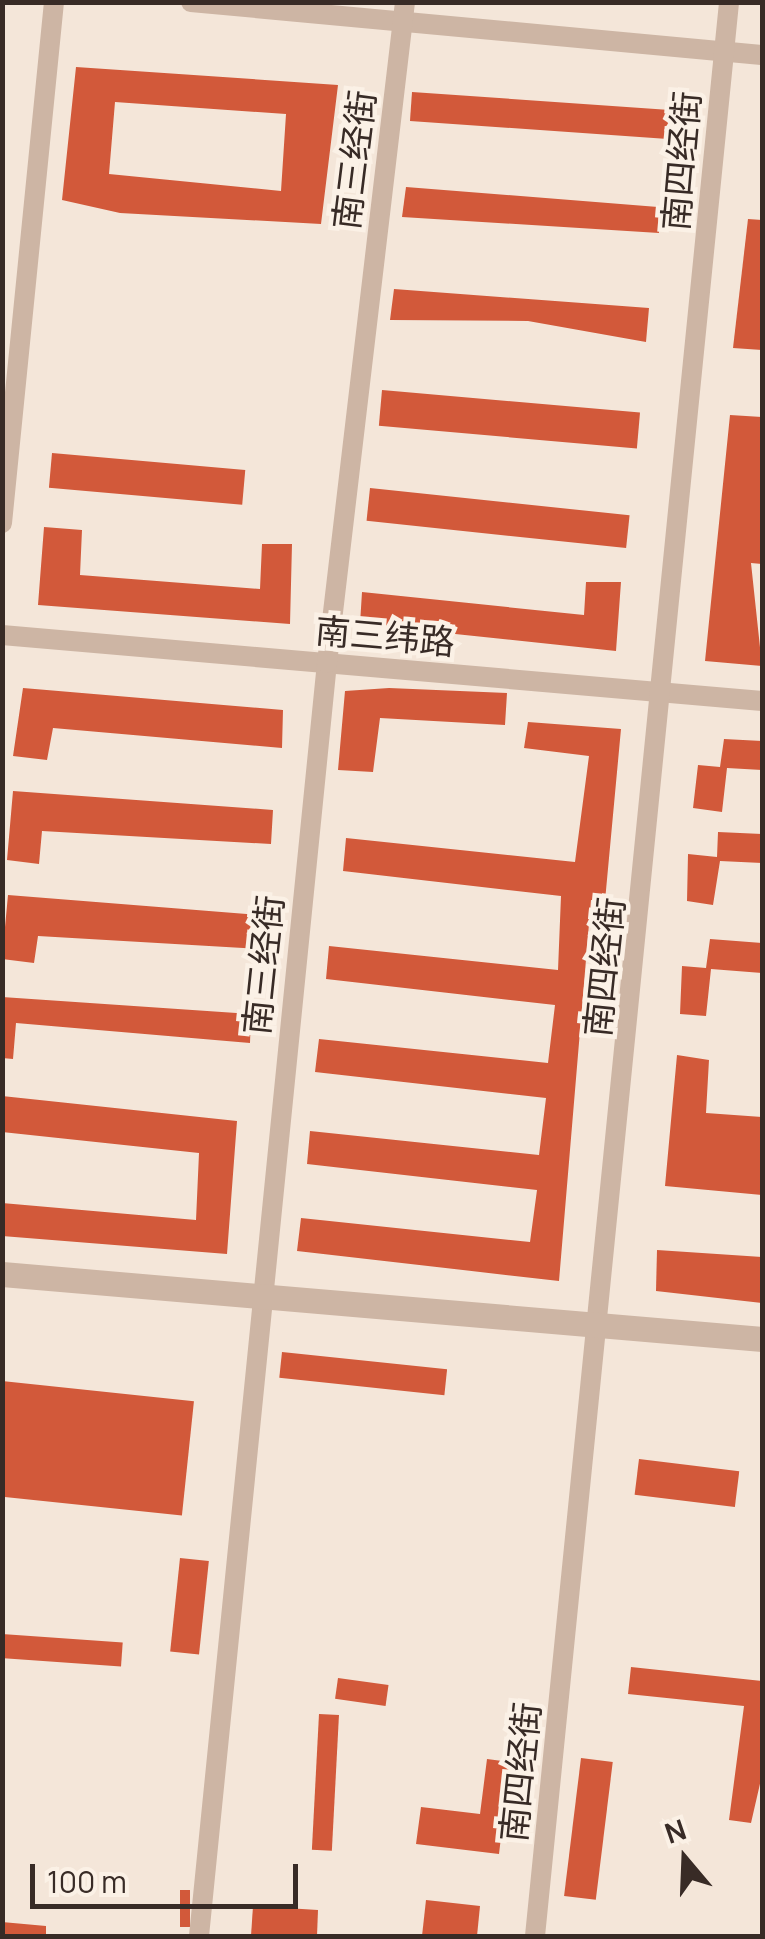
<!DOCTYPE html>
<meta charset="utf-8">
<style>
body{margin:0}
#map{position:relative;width:765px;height:1939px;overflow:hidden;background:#f4e6d9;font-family:Manrope,"Noto Sans SC",sans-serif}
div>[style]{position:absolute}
.building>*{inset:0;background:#d2593a;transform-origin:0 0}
.minor>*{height:20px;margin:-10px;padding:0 10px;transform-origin:10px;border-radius:10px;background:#cdb5a4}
.tertiary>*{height:25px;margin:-12.5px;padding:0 12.5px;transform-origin:12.5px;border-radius:12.5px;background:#cdb5a4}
span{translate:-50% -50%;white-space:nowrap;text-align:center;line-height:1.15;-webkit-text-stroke:9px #fbf1e6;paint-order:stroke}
.street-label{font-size:35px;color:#382b26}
.frame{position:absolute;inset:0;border:5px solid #382b26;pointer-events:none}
.north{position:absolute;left:635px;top:1809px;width:100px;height:100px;-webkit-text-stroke:8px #fbf1e6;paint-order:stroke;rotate:341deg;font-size:28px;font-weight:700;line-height:40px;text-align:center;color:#382b26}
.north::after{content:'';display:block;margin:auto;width:35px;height:45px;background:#382b26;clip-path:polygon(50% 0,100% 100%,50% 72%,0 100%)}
.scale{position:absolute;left:30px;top:1864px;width:268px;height:45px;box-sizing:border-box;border:5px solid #382b26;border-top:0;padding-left:12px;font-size:30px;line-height:35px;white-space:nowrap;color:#382b26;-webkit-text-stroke:8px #fbf1e6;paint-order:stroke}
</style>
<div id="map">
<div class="building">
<i style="clip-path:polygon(evenodd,76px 67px,338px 85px,321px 224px,120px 213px,62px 200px,76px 67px,115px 102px,286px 114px,281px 191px,109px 174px,115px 102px)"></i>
<i style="left:412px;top:92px;width:262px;height:29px;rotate:4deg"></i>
<i style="clip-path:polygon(406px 187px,658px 207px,659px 233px,402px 217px)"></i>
<i style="clip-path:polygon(748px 219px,762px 220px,762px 350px,733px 348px)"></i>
<i style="clip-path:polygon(394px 289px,649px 308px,646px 342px,528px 321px,390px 320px)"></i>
<i style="left:382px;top:390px;width:259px;height:36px;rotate:5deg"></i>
<i style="clip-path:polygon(730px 415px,762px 417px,762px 564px,751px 563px,762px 666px,705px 661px)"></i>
<i style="left:52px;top:453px;width:194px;height:35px;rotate:5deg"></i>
<i style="left:370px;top:488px;width:261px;height:33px;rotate:6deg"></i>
<i style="clip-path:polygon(44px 527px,82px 530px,80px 575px,260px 589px,262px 544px,292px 544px,290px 624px,38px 605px)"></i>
<i style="clip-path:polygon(586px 582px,621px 582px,616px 651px,360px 624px,362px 592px,584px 615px)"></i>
<i style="clip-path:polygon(23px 688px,283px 710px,282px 748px,53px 728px,47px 760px,13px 756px)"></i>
<i style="clip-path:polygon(389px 688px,507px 693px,505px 725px,380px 718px,373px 772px,338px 770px,345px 691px)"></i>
<i style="clip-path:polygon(528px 722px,621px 729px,605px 901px,591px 900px,559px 1281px,297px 1251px,301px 1218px,530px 1242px,537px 1190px,307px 1164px,310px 1131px,539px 1155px,546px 1098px,315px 1072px,319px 1039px,548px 1063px,555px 1005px,326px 979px,329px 946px,558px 970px,561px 896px,343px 871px,346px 838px,575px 862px,589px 756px,524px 748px)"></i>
<i style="clip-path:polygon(724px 739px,762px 741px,762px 770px,727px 768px,722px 812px,693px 808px,698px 765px,720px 767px)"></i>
<i style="clip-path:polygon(13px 791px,273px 810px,271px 844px,42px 831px,39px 864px,7px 860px)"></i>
<i style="clip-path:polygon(718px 832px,762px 834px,762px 863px,720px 861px,713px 905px,687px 901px,688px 854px,717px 857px)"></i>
<i style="clip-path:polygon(8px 895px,260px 915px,259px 949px,38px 936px,34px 963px,2px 959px)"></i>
<i style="clip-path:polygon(710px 939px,762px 943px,762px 973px,711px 969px,706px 1016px,680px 1014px,682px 966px,706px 968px)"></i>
<i style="clip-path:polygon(2px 997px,251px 1014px,250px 1043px,16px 1023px,13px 1059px,2px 1058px)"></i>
<i style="clip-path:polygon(677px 1055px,709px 1060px,706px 1113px,762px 1117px,762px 1195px,665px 1186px)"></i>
<i style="clip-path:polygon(2px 1096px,237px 1121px,227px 1254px,2px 1236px,2px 1203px,196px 1220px,199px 1153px,2px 1132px)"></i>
<i style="clip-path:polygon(657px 1250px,762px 1257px,762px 1303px,656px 1291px)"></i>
<i style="left:282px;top:1352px;width:166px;height:26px;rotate:6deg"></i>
<i style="left:2px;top:1381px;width:193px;height:115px;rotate:6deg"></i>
<i style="left:639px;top:1459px;width:101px;height:36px;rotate:7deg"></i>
<i style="left:180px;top:1558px;width:29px;height:94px;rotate:6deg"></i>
<i style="left:2px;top:1634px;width:121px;height:24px;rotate:4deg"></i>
<i style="clip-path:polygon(631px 1667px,762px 1681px,762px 1775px,751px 1823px,729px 1820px,744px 1706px,628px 1694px)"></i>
<i style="left:338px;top:1678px;width:51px;height:21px;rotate:8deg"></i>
<i style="left:319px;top:1714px;width:20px;height:136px;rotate:3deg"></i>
<i style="left:581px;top:1758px;width:32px;height:139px;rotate:7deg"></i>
<i style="clip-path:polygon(487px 1759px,510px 1762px,499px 1854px,416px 1844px,421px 1807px,480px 1814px)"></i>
<i style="left:180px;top:1890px;width:10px;height:37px"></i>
<i style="clip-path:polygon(426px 1900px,480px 1906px,477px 1936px,422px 1936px)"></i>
<i style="clip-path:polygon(253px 1906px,318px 1910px,317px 1936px,251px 1936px)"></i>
<i style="clip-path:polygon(2px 1922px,46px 1926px,46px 1936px,2px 1936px)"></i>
</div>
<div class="minor">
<i style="left:191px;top:2px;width:573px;rotate:5.3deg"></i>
<i style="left:2px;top:523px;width:524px;rotate:-84.3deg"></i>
<i style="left:2px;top:635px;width:763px;rotate:4.96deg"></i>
<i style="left:199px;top:1936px;width:1279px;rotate:-84.26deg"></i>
<i style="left:327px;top:663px;width:666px;rotate:-83.27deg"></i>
<i style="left:535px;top:1936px;width:1944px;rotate:-84.27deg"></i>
</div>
<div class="tertiary">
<i style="left:2px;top:1274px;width:763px;rotate:4.89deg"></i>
</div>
<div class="street-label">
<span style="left:354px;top:160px;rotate:-83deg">南三经街</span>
<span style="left:681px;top:161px;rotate:-85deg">南四经街</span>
<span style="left:385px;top:636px;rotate:5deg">南三纬路</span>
<span style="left:263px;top:965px;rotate:-84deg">南三经街</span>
<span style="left:604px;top:967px;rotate:-84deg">南四经街</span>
<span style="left:520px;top:1772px;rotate:-84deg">南四经街</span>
</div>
<div class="frame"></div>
<div class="north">N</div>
<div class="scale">100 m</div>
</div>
